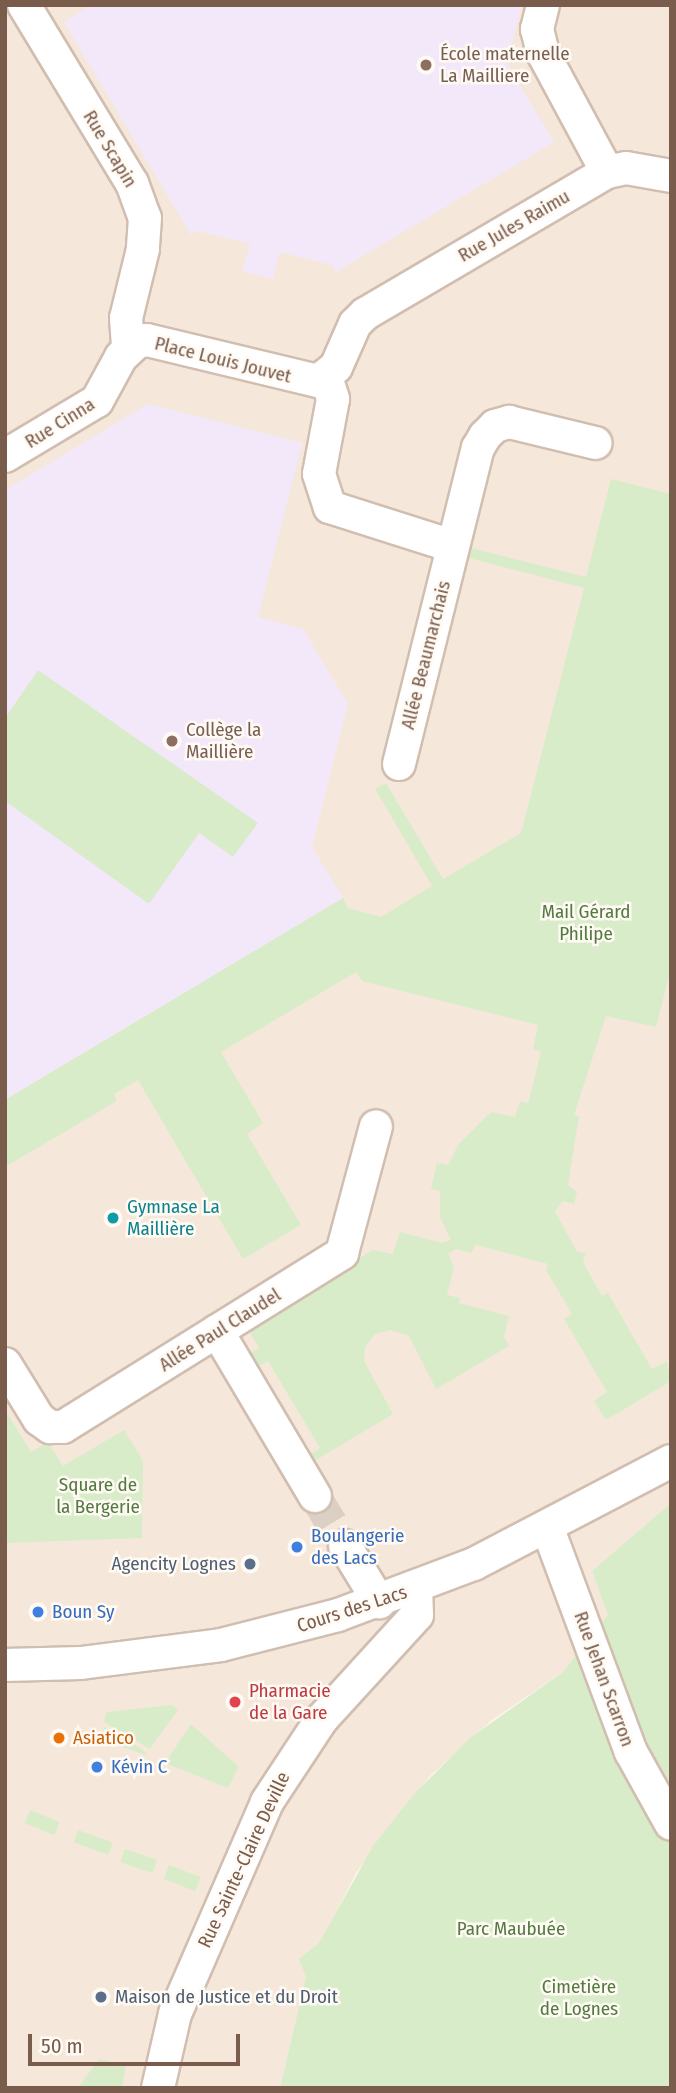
<!DOCTYPE html>
<meta charset="utf-8">
<style>
body{margin:0}
#map{position:relative;width:676px;height:2093px;overflow:hidden;background:#fdf6ec;font-family:"Fira Sans Condensed",sans-serif}
div>[style]{position:absolute}
.residential>*{inset:0;background:#f5e8da}
.education>*{inset:0;background:#f3e8fa}
.green>*{inset:0;background:#d8ecc9;transform-origin:0 0}
.minor-tunnel>*{height:32px;margin-top:-16px;transform-origin:0;background:repeating-linear-gradient(90deg,#dcd0c4 0 32px,transparent 0 48px)}
.roads{filter:drop-shadow(2px 0 #d1beb0) drop-shadow(-2px 0 #d1beb0) drop-shadow(0 2px #d1beb0) drop-shadow(0 -2px #d1beb0)}
.minor>*{height:32px;margin:-16px;padding:0 16px;transform-origin:16px;border-radius:16px;background:#fff}
.dots>*{width:19px;height:19px;translate:-50% -50%;box-sizing:border-box;border:4px solid #fffaf3;border-radius:50%}
span{translate:-50% -50%;white-space:nowrap;text-align:center;line-height:1.15;-webkit-text-stroke:5px #fffaf3;paint-order:stroke}
.education-label{font-size:19px;color:#785e54}
.left{translate:0 -50%;text-align:left}
.street-label{font-size:19px;color:#7a5c4d}
.park-label{font-size:19px;color:#537a41}
.culture-label{font-size:19px;color:#0d838f}
.shop-label{font-size:19px;color:#366cbe}
.service-label{font-size:19px;color:#4e5e75}
.right{translate:-100% -50%;text-align:right}
.health-label{font-size:19px;color:#be3a42}
.food-label{font-size:19px;color:#c56008}
.frame{position:absolute;inset:0;border:7px solid #7a5c4d;pointer-events:none}
.scale{position:absolute;left:28px;top:2034px;width:212px;height:32px;box-sizing:border-box;border:4px solid #7a5c4d;border-top:0;padding-left:9px;font-size:21px;line-height:24px;white-space:nowrap;color:#7a5c4d;-webkit-text-stroke:5px #fffaf3;paint-order:stroke}
</style>
<div id="map">
<div class="residential">
<i style="clip-path:polygon(5px 5px,671px 5px,671px 1503px,592px 1571px,609px 1615px,563px 1672px,492px 1720px,430px 1776px,356px 1873px,309px 1966px,280px 2088px,5px 2088px)"></i>
</div>
<div class="education">
<i style="clip-path:polygon(91px 5px,522px 5px,507px 64px,554px 142px,336px 272px,332px 265px,280px 252px,273px 279px,242px 271px,250px 244px,197px 231px,191px 235px,64px 22px)"></i>
<i style="clip-path:polygon(148px 404px,302px 443px,258px 617px,303px 629px,348px 704px,312px 847px,343px 898px,5px 1100px,5px 490px)"></i>
</div>
<div class="green">
<i style="clip-path:polygon(611px 479px,671px 494px,671px 968px,656px 1027px,606px 1016px,574px 1115px,579px 1116px,568px 1185px,577px 1192px,574px 1204px,563px 1201px,555px 1211px,577px 1252px,586px 1253px,583px 1262px,602px 1296px,608px 1293px,652px 1369px,667px 1361px,671px 1381px,606px 1420px,594px 1401px,607px 1392px,564px 1319px,572px 1314px,546px 1270px,548px 1264px,476px 1245px,471px 1253px,456px 1249px,448px 1254px,454px 1267px,447px 1295px,460px 1298px,459px 1303px,509px 1316px,504px 1337px,509px 1346px,436px 1389px,409px 1336px,391px 1330px,375px 1334px,365px 1347px,364px 1361px,393px 1414px,311px 1463px,307px 1456px,320px 1448px,268px 1361px,254px 1368px,247px 1356px,259px 1348px,250px 1332px,237px 1340px,241px 1329px,373px 1250px,393px 1254px,400px 1232px,442px 1243px,451px 1240px,440px 1217px,440px 1191px,431px 1189px,437px 1163px,448px 1165px,458px 1145px,491px 1112px,515px 1117px,520px 1101px,528px 1103px,541px 1052px,533px 1049px,538px 1025px,362px 981px,356px 972px,221px 1052px,263px 1123px,247px 1134px,301px 1225px,243px 1259px,138px 1080px,114px 1094px,117px 1101px,5px 1167px,5px 1100px,343px 898px,348px 908px,381px 917px,432px 886px,375px 789px,386px 783px,443px 879px,521px 833px,584px 588px,469px 558px,471px 548px,586px 577px)"></i>
<i style="clip-path:polygon(38px 670px,258px 823px,233px 857px,199px 833px,149px 904px,5px 801px,5px 718px)"></i>
<i style="clip-path:polygon(5px 1410px,31px 1452px,48px 1442px,63px 1466px,124px 1430px,143px 1461px,142px 1538px,5px 1543px)"></i>
<i style="clip-path:polygon(671px 1503px,671px 2088px,280px 2088px,306px 1977px,299px 1959px,319px 1943px,373px 1846px,414px 1794px,470px 1738px,563px 1672px,608px 1615px,592px 1571px)"></i>
<i style="clip-path:polygon(172px 1705px,178px 1710px,150px 1749px,104px 1722px,106px 1712px)"></i>
<i style="clip-path:polygon(191px 1724px,239px 1767px,228px 1788px,165px 1763px)"></i>
<i style="clip-path:polygon(104px 1727px,143px 1750px,148px 1756px,102px 1739px)"></i>
<i style="left:30px;top:1810px;width:32px;height:14px;rotate:22deg"></i>
<i style="left:78px;top:1830px;width:37px;height:13px;rotate:20deg"></i>
<i style="left:125px;top:1849px;width:34px;height:14px;rotate:19deg"></i>
<i style="left:169px;top:1865px;width:34px;height:15px;rotate:21deg"></i>
<i style="clip-path:polygon(99px 2059px,126px 2065px,122px 2088px,78px 2088px)"></i>
</div>
<div class="minor-tunnel">
<i style="left:315px;top:1496px;width:58px;rotate:59deg"></i>
</div>
<div class="roads">
<div class="minor">
<i style="left:24px;top:5px;width:208px;rotate:58.8deg"></i>
<i style="left:132px;top:183px;width:37px;rotate:70deg"></i>
<i style="left:145px;top:218px;width:31px;rotate:94deg"></i>
<i style="left:143px;top:249px;width:71px;rotate:103.8deg"></i>
<i style="left:126px;top:318px;width:28px;rotate:86deg"></i>
<i style="left:543px;top:5px;width:25px;rotate:104deg"></i>
<i style="left:537px;top:29px;width:25px;rotate:76deg"></i>
<i style="left:543px;top:53px;width:135px;rotate:61.7deg"></i>
<i style="left:326px;top:377px;width:23px;rotate:72deg"></i>
<i style="left:333px;top:399px;width:76px;rotate:100.6deg"></i>
<i style="left:319px;top:474px;width:35px;rotate:72deg"></i>
<i style="left:330px;top:507px;width:128px;rotate:17.7deg"></i>
<i style="left:5px;top:456px;width:107px;rotate:-30.9deg"></i>
<i style="left:97px;top:401px;width:50px;rotate:-61.4deg"></i>
<i style="left:121px;top:357px;width:22px;rotate:-43deg"></i>
<i style="left:137px;top:342px;width:10px;rotate:-11deg"></i>
<i style="left:147px;top:340px;width:176px;rotate:13.5deg"></i>
<i style="left:318px;top:381px;width:23px;rotate:-38deg"></i>
<i style="left:336px;top:367px;width:47px;rotate:-66.2deg"></i>
<i style="left:355px;top:324px;width:14px;rotate:-45deg"></i>
<i style="left:365px;top:314px;width:281px;rotate:-30.4deg"></i>
<i style="left:607px;top:172px;width:19px;rotate:-12deg"></i>
<i style="left:626px;top:168px;width:46px;rotate:10.1deg"></i>
<i style="left:399px;top:764px;width:326px;rotate:-76deg"></i>
<i style="left:478px;top:448px;width:14px;rotate:-60deg"></i>
<i style="left:485px;top:436px;width:14px;rotate:-45deg"></i>
<i style="left:495px;top:426px;width:15px;rotate:-16deg"></i>
<i style="left:509px;top:422px;width:89px;rotate:13.6deg"></i>
<i style="left:217px;top:1331px;width:192px;rotate:59.3deg"></i>
<i style="left:5px;top:1364px;width:65px;rotate:58.3deg"></i>
<i style="left:39px;top:1419px;width:14px;rotate:36deg"></i>
<i style="left:50px;top:1427px;width:13px"></i>
<i style="left:63px;top:1427px;width:329px;rotate:-31.9deg"></i>
<i style="left:342px;top:1253px;width:131px;rotate:-75deg"></i>
<i style="left:548px;top:1529px;width:238px;rotate:69.6deg"></i>
<i style="left:631px;top:1752px;width:82px;rotate:60.9deg"></i>
<i style="left:345px;top:1546px;width:66px;rotate:58.7deg"></i>
<i style="left:5px;top:1665px;width:76px;rotate:-1.5deg"></i>
<i style="left:81px;top:1663px;width:141px;rotate:-7.3deg"></i>
<i style="left:221px;top:1645px;width:121px;rotate:-14.4deg"></i>
<i style="left:338px;top:1615px;width:145px;rotate:-20.6deg"></i>
<i style="left:474px;top:1564px;width:222px;rotate:-27.6deg"></i>
<i style="left:158px;top:2088px;width:76px;rotate:-77.1deg"></i>
<i style="left:175px;top:2014px;width:231px;rotate:-66.5deg"></i>
<i style="left:267px;top:1802px;width:98px;rotate:-56.6deg"></i>
<i style="left:321px;top:1720px;width:142px;rotate:-47.6deg"></i>
<i style="left:417px;top:1615px;width:27px;rotate:-92deg"></i>
</div>
</div>
<div class="dots">
<i style="left:426px;top:65px;background:#8d6e63"></i>
<i style="left:172px;top:741px;background:#8d6e63"></i>
<i style="left:113px;top:1218px;background:#0f9aa8"></i>
<i style="left:297px;top:1547px;background:#3f7fe0"></i>
<i style="left:250px;top:1564px;background:#5c6f8a"></i>
<i style="left:38px;top:1612px;background:#3f7fe0"></i>
<i style="left:235px;top:1702px;background:#e0444e"></i>
<i style="left:59px;top:1738px;background:#e8710a"></i>
<i style="left:97px;top:1767px;background:#3f7fe0"></i>
<i style="left:101px;top:1997px;background:#5c6f8a"></i>
</div>
<div class="education-label">
<span class="left" style="left:440px;top:65px">École maternelle<br>La Mailliere</span>
<span class="left" style="left:186px;top:741px">Collège la<br>Maillière</span>
</div>
<div class="street-label">
<span style="left:110px;top:149px;rotate:59deg">Rue Scapin</span>
<span style="left:514px;top:226px;rotate:-30deg">Rue Jules Raimu</span>
<span style="left:223px;top:360px;rotate:14deg">Place Louis Jouvet</span>
<span style="left:60px;top:423px;rotate:-32deg">Rue Cinna</span>
<span style="left:426px;top:655px;rotate:-76deg">Allée Beaumarchais</span>
<span style="left:220px;top:1330px;rotate:-32deg">Allée Paul Claudel</span>
<span style="left:352px;top:1609px;rotate:-18deg">Cours des Lacs</span>
<span style="left:604px;top:1679px;rotate:70deg">Rue Jehan Scarron</span>
<span style="left:244px;top:1860px;rotate:-65deg">Rue Sainte-Claire Deville</span>
</div>
<div class="park-label">
<span style="left:586px;top:923px">Mail Gérard<br>Philipe</span>
<span style="left:98px;top:1496px">Square de<br>la Bergerie</span>
<span style="left:511px;top:1929px">Parc Maubuée</span>
<span style="left:579px;top:1998px">Cimetière<br>de Lognes</span>
</div>
<div class="culture-label">
<span class="left" style="left:127px;top:1218px">Gymnase La<br>Maillière</span>
</div>
<div class="shop-label">
<span class="left" style="left:311px;top:1547px">Boulangerie<br>des Lacs</span>
<span class="left" style="left:52px;top:1612px">Boun Sy</span>
<span class="left" style="left:111px;top:1767px">Kévin C</span>
</div>
<div class="service-label">
<span class="right" style="left:236px;top:1564px">Agencity Lognes</span>
<span class="left" style="left:115px;top:1997px">Maison de Justice et du Droit</span>
</div>
<div class="health-label">
<span class="left" style="left:249px;top:1702px">Pharmacie<br>de la Gare</span>
</div>
<div class="food-label">
<span class="left" style="left:73px;top:1738px">Asiatico</span>
</div>
<div class="frame"></div>
<div class="scale">50 m</div>
</div>
